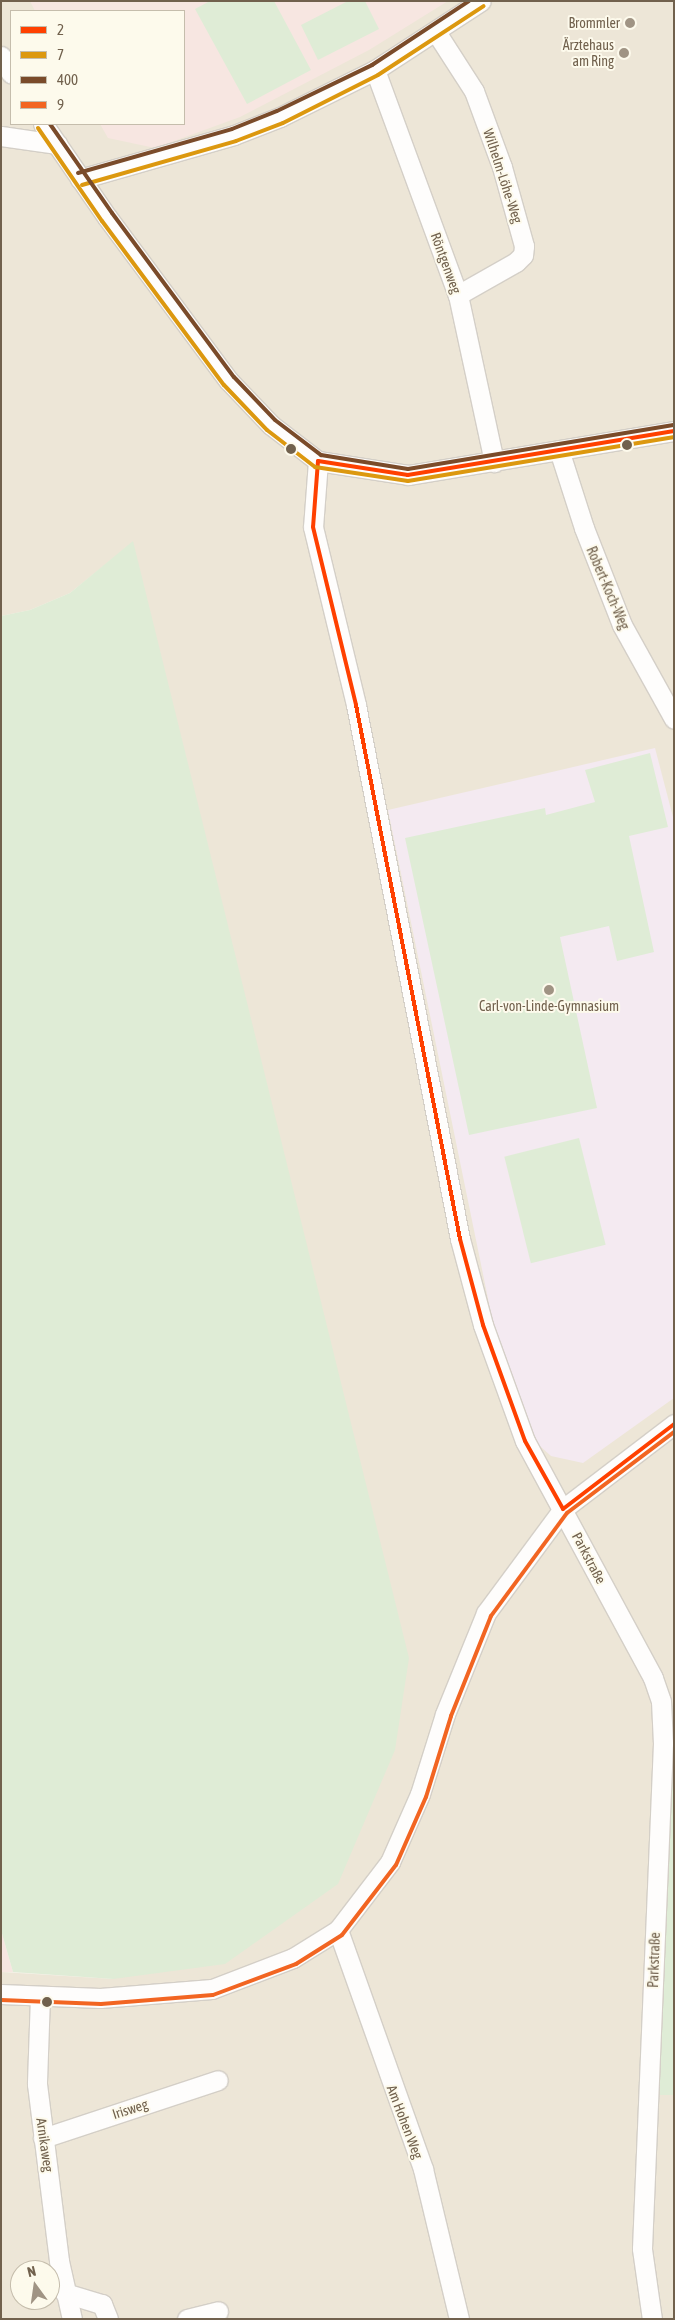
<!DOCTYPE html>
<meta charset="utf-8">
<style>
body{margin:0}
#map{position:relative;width:675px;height:2320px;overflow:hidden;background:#f6f3ea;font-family:"Asap Condensed",sans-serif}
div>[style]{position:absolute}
.residential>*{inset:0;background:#ede6d7}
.education>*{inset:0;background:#f4eaf1}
.medical>*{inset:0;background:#f7e6e1}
.green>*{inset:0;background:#dfecd6;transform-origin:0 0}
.roads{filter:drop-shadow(1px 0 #d4cfc7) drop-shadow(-1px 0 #d4cfc7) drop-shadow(0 1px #d4cfc7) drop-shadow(0 -1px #d4cfc7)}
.minor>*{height:19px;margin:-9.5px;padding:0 9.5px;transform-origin:9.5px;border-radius:9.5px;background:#fefdfc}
.bus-1>*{height:4px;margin:-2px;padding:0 2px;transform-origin:2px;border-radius:2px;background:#ff4000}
.bus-2>*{height:4px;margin:-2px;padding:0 2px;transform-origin:2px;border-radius:2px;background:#dc980f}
.bus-3>*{height:4px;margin:-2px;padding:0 2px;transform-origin:2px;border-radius:2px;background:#7a4b2a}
.bus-4>*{height:4px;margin:-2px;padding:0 2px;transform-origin:2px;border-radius:2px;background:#f26522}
.dots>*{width:14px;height:14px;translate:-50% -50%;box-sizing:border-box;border:2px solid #fdfaec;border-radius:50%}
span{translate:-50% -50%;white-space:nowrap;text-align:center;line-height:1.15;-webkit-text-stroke:4px #fdfaec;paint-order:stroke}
.poi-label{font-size:14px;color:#71614d}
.right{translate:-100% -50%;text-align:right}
.street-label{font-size:14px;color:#71614d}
.frame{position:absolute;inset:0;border:2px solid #71614d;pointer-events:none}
.legend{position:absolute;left:10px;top:10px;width:175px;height:115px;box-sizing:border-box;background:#fdfaec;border:1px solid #c5bdac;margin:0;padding:6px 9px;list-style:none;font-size:15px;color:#71614d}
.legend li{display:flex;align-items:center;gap:10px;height:25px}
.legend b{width:25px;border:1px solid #c5bdac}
.north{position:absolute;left:10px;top:2260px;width:50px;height:50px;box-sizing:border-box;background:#fdfaec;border:1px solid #c5bdac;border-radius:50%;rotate:346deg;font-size:14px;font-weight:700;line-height:20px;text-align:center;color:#71614d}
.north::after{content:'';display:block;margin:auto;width:18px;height:22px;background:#a09484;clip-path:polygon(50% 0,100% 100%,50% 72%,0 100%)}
</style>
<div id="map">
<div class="residential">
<i style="clip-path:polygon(evenodd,1px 1px,674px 1px,674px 1708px,671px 1707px,654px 2095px,674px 2095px,674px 2319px,1px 2319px,1px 1972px,113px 1979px,133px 542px,70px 593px,30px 610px,1px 616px,1px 1px,11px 11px,184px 11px,184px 124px,11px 124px,11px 11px,1px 1px,20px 2270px,50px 2270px,50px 2300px,20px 2300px,20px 2270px)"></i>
</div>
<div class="education">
<i style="clip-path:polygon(655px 748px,674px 821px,674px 1398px,583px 1463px,551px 1456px,532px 1439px,493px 1323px,388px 810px)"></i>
</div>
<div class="medical">
<i style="clip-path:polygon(30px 1px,448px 1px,369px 50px,240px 117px,155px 148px,108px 138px,100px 124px,184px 124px,184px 11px,35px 11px)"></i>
<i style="clip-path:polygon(1px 1930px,13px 1972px,1px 1972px)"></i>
</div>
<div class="green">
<i style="clip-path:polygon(210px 1px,274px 1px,311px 70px,247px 104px,195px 9px)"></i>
<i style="clip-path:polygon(348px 1px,365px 1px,379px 29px,318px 60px,301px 25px)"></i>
<i style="clip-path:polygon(133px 541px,409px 1658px,395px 1750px,338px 1884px,225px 1964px,113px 1979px,13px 1972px,1px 1930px,1px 616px,30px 610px,70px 593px)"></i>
<i style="clip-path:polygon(650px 753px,668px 827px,629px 836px,654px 952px,617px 961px,609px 926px,560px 937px,597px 1108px,469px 1135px,405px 838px,545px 808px,546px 815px,595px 802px,585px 770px)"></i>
<i style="left:579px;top:1138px;width:110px;height:77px;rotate:76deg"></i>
<i style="clip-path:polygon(671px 1707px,674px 1708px,674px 2095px,654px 2095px)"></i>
</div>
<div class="roads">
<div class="minor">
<i style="left:436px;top:32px;width:70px;rotate:57.2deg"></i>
<i style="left:474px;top:91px;width:81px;rotate:69.8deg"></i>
<i style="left:502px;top:167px;width:82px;rotate:74.4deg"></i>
<i style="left:524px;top:246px;width:9px;rotate:96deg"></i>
<i style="left:523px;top:255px;width:10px;rotate:135deg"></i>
<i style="left:516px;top:262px;width:67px;rotate:150.4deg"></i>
<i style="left:1px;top:56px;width:20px;rotate:60deg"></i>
<i style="left:375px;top:70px;width:240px;rotate:69.8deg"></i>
<i style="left:458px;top:295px;width:171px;rotate:77.8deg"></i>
<i style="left:43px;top:124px;width:113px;rotate:55.5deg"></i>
<i style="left:107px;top:217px;width:204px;rotate:53.4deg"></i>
<i style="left:229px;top:381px;width:61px;rotate:46.3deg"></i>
<i style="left:271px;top:425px;width:59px;rotate:37.5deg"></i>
<i style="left:318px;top:461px;width:91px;rotate:8.8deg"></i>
<i style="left:408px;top:475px;width:270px;rotate:-9.4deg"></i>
<i style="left:1px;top:136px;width:57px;rotate:8.1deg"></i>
<i style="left:80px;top:179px;width:160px;rotate:-15.9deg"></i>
<i style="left:234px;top:135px;width:49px;rotate:-21.4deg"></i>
<i style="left:280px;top:117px;width:106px;rotate:-26.3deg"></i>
<i style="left:375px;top:70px;width:126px;rotate:-33.1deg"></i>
<i style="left:559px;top:450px;width:82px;rotate:72.2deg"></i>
<i style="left:584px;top:528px;width:104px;rotate:68.6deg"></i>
<i style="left:622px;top:625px;width:107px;rotate:61deg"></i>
<i style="left:318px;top:461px;width:66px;rotate:94.3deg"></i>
<i style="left:313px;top:527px;width:183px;rotate:76.4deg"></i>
<i style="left:356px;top:705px;width:544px;rotate:78.98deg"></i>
<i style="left:460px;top:1239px;width:89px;rotate:75deg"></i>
<i style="left:483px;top:1325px;width:123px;rotate:70.1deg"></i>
<i style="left:525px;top:1441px;width:269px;rotate:61.6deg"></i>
<i style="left:653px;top:1678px;width:24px;rotate:71deg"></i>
<i style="left:661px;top:1701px;width:42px;rotate:87.3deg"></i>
<i style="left:663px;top:1743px;width:506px;rotate:92.38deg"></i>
<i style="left:642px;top:2249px;width:71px;rotate:81.9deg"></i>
<i style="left:338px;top:1930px;width:254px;rotate:70.4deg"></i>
<i style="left:423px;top:2169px;width:154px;rotate:76.5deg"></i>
<i style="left:1px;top:1994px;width:99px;rotate:2.3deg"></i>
<i style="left:100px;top:1998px;width:112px;rotate:-4.6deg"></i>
<i style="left:212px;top:1989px;width:87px;rotate:-20.9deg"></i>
<i style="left:293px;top:1958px;width:53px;rotate:-31.9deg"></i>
<i style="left:338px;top:1930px;width:86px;rotate:-52.6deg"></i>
<i style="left:390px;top:1862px;width:74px;rotate:-66.2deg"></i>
<i style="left:420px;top:1794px;width:84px;rotate:-72.6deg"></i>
<i style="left:445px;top:1714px;width:109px;rotate:-67.9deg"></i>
<i style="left:486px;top:1613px;width:129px;rotate:-53.5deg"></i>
<i style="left:563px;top:1509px;width:140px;rotate:-37.4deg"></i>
<i style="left:40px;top:1996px;width:88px;rotate:92deg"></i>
<i style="left:37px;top:2084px;width:178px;rotate:82.9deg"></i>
<i style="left:59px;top:2261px;width:59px;rotate:77.4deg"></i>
<i style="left:43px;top:2138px;width:184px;rotate:-18.3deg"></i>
<i style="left:65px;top:2293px;width:39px;rotate:17deg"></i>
<i style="left:102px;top:2304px;width:16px;rotate:68deg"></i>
<i style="left:187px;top:2319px;width:32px;rotate:-14deg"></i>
</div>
</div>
<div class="bus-1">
<i style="left:674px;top:431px;width:270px;rotate:170.6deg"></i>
<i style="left:408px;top:475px;width:91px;rotate:-171.2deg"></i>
<i style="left:318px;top:461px;width:66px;rotate:94.3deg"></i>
<i style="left:313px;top:527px;width:183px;rotate:76.4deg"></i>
<i style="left:356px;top:705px;width:544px;rotate:78.98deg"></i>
<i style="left:460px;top:1239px;width:89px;rotate:75deg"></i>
<i style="left:483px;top:1325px;width:123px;rotate:70.1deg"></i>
<i style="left:525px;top:1441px;width:78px;rotate:60.8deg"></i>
<i style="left:563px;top:1509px;width:140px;rotate:-37.4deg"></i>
</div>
<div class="bus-2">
<i style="left:38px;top:128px;width:113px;rotate:55.5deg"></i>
<i style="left:102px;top:221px;width:204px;rotate:53.4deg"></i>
<i style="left:224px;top:385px;width:62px;rotate:46.3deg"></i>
<i style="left:267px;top:430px;width:61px;rotate:37.6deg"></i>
<i style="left:315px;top:467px;width:94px;rotate:8.6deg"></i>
<i style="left:408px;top:481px;width:270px;rotate:-9.4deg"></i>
<i style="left:82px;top:185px;width:160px;rotate:-15.9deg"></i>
<i style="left:236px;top:141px;width:50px;rotate:-21deg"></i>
<i style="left:283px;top:123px;width:106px;rotate:-26.8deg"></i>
<i style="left:378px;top:75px;width:126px;rotate:-33.1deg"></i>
</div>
<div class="bus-3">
<i style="left:50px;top:124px;width:108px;rotate:55.1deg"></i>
<i style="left:112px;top:213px;width:204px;rotate:53.4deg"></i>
<i style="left:234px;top:377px;width:59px;rotate:46.4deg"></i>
<i style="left:275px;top:420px;width:58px;rotate:37.3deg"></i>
<i style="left:321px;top:455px;width:88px;rotate:9.1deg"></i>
<i style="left:408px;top:469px;width:269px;rotate:-9.4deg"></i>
<i style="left:78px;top:173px;width:160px;rotate:-15.9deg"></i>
<i style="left:232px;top:129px;width:48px;rotate:-21.8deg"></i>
<i style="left:277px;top:111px;width:106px;rotate:-25.8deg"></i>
<i style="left:372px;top:65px;width:116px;rotate:-33.4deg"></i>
</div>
<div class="bus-4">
<i style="left:1px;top:2000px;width:100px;rotate:2.3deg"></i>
<i style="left:101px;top:2004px;width:112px;rotate:-4.6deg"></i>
<i style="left:213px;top:1995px;width:89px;rotate:-20.5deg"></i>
<i style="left:296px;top:1964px;width:54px;rotate:-32.2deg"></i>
<i style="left:342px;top:1935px;width:88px;rotate:-52.4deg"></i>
<i style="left:396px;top:1865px;width:74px;rotate:-66.2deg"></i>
<i style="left:426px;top:1797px;width:85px;rotate:-72.8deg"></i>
<i style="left:451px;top:1716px;width:108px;rotate:-68.2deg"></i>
<i style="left:491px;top:1616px;width:128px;rotate:-53.6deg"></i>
<i style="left:567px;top:1513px;width:134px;rotate:-37.1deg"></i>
</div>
<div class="dots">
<i style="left:630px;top:23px;background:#a09484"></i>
<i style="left:624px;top:53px;background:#a09484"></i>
<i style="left:627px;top:445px;background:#71614d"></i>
<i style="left:291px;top:449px;background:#71614d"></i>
<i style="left:549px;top:990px;background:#a09484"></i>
<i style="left:47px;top:2002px;background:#71614d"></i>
</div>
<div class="poi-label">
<span class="right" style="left:620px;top:23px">Brommler</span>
<span class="right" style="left:614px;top:53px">Ärztehaus<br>am Ring</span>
<span style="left:549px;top:1006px">Carl-von-Linde-Gymnasium</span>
</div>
<div class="street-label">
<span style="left:503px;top:176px;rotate:72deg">Wilhelm-Löhe-Weg</span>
<span style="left:446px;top:263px;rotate:70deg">Röntgenweg</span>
<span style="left:608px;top:588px;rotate:67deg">Robert-Koch-Weg</span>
<span style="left:589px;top:1558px;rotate:62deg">Parkstraße</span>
<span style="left:654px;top:1960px;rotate:-88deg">Parkstraße</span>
<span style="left:130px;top:2109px;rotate:-18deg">Irisweg</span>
<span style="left:405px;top:2122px;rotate:69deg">Am Hohen Weg</span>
<span style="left:45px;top:2145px;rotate:82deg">Arnikaweg</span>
</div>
<div class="frame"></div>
<ul class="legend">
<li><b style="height:6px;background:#ff4000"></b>2</li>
<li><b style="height:6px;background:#dc980f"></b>7</li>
<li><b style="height:6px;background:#7a4b2a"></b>400</li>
<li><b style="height:6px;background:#f26522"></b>9</li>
</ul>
<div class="north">N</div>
</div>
